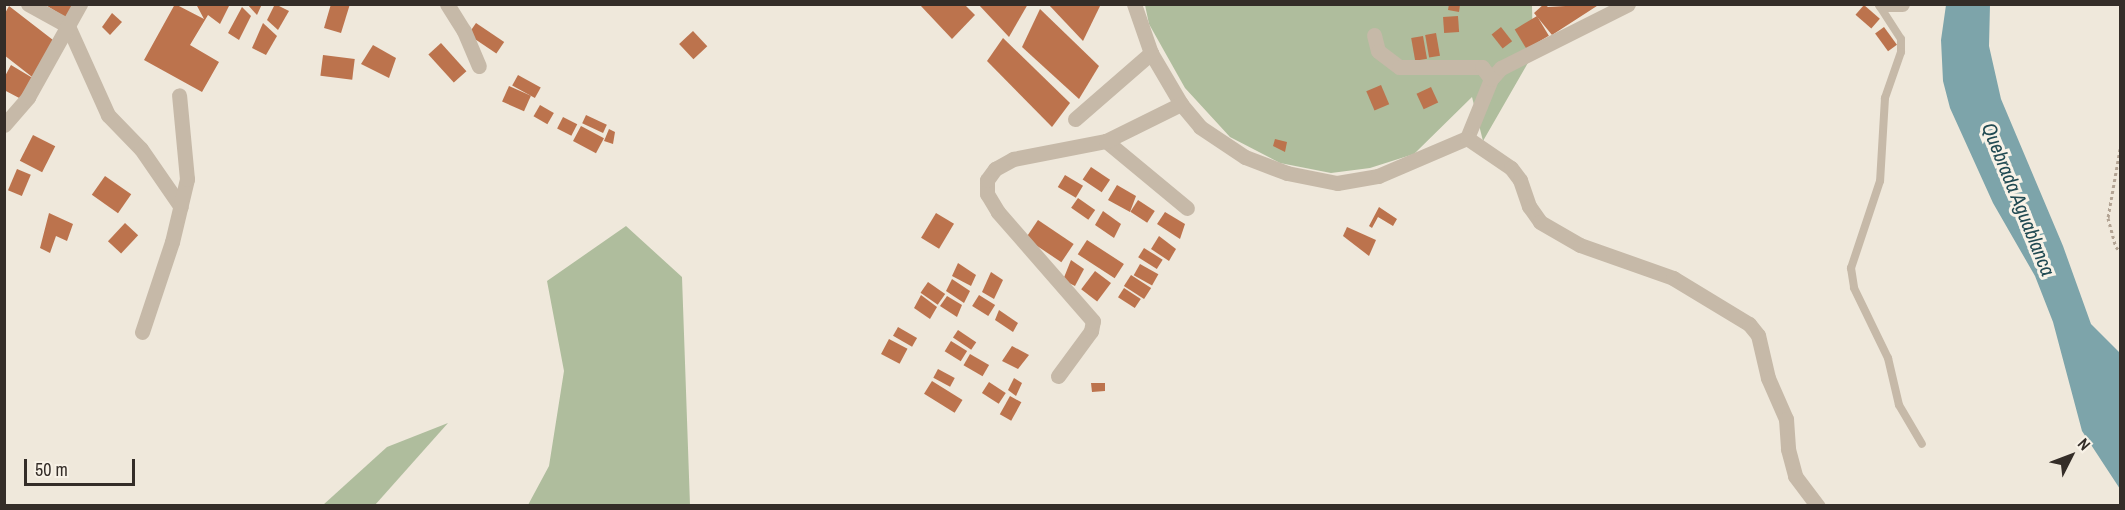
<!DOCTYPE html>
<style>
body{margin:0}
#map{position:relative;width:2125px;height:510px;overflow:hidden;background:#efe8db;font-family:"Archivo Narrow",sans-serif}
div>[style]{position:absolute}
.green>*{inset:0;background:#afbd9d}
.water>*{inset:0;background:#7da4aa}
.building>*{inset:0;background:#bc734d;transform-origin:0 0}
.path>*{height:3px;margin-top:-1.5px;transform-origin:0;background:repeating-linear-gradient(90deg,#b2a393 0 3px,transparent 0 6px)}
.lane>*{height:8px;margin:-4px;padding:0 4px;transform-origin:4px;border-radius:4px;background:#c6b9a8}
.street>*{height:15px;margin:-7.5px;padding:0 7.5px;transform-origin:7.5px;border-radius:7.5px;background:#c6b9a8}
span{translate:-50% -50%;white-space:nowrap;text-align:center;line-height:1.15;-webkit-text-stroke:6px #f8f2e7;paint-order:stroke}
.water-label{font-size:20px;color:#214a52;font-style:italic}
.frame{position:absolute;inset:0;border:6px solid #342d28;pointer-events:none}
.north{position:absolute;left:2041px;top:426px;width:60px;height:60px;-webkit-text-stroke:4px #f8f2e7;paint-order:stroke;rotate:48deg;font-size:16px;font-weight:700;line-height:24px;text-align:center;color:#342d28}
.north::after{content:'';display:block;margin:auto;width:21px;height:27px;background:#342d28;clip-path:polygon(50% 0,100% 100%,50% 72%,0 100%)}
.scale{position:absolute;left:24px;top:459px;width:111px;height:27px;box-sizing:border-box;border:3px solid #342d28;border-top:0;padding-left:8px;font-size:18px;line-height:21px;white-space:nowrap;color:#342d28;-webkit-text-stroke:4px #f8f2e7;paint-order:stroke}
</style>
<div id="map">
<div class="green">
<i style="clip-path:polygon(1145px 5px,1532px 5px,1533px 54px,1483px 141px,1472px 97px,1414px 154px,1370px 168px,1331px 173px,1280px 163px,1230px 137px,1185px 88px,1149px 24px)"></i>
<i style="clip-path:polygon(626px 226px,682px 277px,690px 505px,528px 505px,549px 466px,564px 371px,547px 281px)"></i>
<i style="clip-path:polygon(448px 423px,375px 505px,323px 505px,387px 447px)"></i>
</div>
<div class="water">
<i style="clip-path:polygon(1946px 5px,1990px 5px,1989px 46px,2001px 99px,2063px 246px,2091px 324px,2120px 353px,2120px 489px,2082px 431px,2053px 322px,2035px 276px,1993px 203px,1950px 108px,1943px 81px,1941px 40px)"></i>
</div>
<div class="building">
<i style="clip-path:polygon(44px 4px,76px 4px,68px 19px)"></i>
<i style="clip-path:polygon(175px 4px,204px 19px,196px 4px,230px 4px,220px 24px,208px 15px,190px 45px,219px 62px,202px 92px,144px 60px)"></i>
<i style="clip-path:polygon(247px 4px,262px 4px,257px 15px)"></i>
<i style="clip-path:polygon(275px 4px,289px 11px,278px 30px,267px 20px)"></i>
<i style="clip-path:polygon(331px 4px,350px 4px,341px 33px,324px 28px)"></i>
<i style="clip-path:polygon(978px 4px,1028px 4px,1009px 37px)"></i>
<i style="clip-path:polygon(1048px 4px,1101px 4px,1083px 41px)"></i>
<i style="clip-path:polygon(1449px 4px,1460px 5px,1459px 12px,1448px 10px)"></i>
<i style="clip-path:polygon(1544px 4px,1548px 7px,1600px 4px,1552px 35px,1534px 13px)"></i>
<i style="clip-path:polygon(920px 5px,965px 5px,975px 15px,952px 39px)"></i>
<i style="left:1864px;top:5px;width:21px;height:13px;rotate:41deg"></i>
<i style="clip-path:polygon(9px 6px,53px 40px,36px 80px,23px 100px,4px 90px,4px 78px,11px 65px,36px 80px,4px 55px,4px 15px)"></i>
<i style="clip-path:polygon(242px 7px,251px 16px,239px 40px,228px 33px)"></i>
<i style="clip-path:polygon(1040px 9px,1099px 66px,1079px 99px,1022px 47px)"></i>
<i style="clip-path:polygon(112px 13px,122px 22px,110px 35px,102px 27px)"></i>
<i style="left:1458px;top:16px;width:16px;height:15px;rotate:86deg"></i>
<i style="left:1537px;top:16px;width:23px;height:26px;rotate:59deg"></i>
<i style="clip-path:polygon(263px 23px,277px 36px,266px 55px,252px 48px)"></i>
<i style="left:476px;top:23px;width:34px;height:14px;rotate:34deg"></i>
<i style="left:1501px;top:27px;width:18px;height:12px;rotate:52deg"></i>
<i style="left:1884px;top:27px;width:22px;height:11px;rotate:54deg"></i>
<i style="left:693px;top:31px;width:21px;height:19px;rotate:47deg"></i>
<i style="left:1436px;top:33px;width:23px;height:11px;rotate:80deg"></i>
<i style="left:1423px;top:36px;width:23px;height:12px;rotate:80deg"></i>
<i style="clip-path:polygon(1003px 38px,1070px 103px,1052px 127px,987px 61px)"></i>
<i style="left:441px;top:43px;width:38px;height:17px;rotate:48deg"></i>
<i style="clip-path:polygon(373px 45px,396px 58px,389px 78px,361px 64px)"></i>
<i style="left:323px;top:55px;width:32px;height:21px;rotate:7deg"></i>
<i style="left:518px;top:75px;width:26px;height:12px;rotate:29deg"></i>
<i style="left:1381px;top:85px;width:21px;height:16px;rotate:67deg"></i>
<i style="left:509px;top:86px;width:24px;height:17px;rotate:24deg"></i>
<i style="left:1431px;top:87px;width:17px;height:16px;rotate:65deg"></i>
<i style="left:540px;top:105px;width:16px;height:13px;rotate:30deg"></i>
<i style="left:586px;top:115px;width:23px;height:9px;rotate:25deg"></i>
<i style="left:563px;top:117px;width:16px;height:13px;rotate:27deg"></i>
<i style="left:581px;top:126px;width:26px;height:17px;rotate:28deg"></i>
<i style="clip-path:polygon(609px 129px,615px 132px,613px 144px,604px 141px)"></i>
<i style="left:33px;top:135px;width:25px;height:29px;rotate:27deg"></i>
<i style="clip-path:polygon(1275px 139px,1287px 142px,1285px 152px,1273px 146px)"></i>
<i style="left:1091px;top:167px;width:23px;height:15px;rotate:34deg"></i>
<i style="left:17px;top:169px;width:15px;height:23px;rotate:23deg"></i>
<i style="left:1065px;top:175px;width:21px;height:14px;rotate:31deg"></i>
<i style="left:105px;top:176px;width:32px;height:23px;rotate:35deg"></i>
<i style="clip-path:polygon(1117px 185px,1136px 196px,1130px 212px,1108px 200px)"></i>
<i style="left:1078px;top:198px;width:21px;height:12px;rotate:35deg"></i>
<i style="left:1138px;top:200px;width:20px;height:14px;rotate:33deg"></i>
<i style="clip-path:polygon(1379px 207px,1397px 219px,1393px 226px,1378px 217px,1372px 228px,1369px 226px)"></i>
<i style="clip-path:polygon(1103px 211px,1121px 224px,1114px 238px,1095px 225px)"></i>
<i style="clip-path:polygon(1165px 212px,1185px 224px,1180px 239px,1157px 224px)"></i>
<i style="clip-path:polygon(49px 213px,73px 224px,67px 241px,56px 236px,50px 253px,40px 248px)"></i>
<i style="left:936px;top:213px;width:21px;height:29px;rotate:31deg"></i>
<i style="left:1038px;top:220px;width:43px;height:22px;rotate:34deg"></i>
<i style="left:125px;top:223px;width:18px;height:25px;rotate:43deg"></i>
<i style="clip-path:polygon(1347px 227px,1376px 240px,1369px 256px,1343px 236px)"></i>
<i style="clip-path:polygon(1159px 236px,1176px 249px,1169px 261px,1151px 249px)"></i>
<i style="left:1087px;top:240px;width:44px;height:17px;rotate:33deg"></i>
<i style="left:1144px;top:248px;width:22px;height:11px;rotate:32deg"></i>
<i style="clip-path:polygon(1071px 260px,1084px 269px,1075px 286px,1063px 280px)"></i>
<i style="clip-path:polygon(958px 263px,976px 275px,971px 286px,952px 276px)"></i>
<i style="left:1140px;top:264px;width:21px;height:13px;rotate:29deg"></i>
<i style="left:1095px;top:271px;width:20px;height:23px;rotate:37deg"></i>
<i style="clip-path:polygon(991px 272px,1003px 280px,994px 299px,982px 292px)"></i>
<i style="left:1131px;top:275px;width:24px;height:13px;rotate:33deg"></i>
<i style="clip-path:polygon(952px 279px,970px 291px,964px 303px,946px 291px)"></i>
<i style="left:928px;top:282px;width:21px;height:13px;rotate:35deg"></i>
<i style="left:1124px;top:288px;width:20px;height:11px;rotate:33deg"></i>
<i style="clip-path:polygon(921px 295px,937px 307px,930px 319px,914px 308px)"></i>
<i style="left:979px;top:295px;width:19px;height:13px;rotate:32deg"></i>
<i style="clip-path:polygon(947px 296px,962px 305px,957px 317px,940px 306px)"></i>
<i style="clip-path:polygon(999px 310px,1018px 323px,1013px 332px,995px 320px)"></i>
<i style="left:898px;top:327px;width:22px;height:10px;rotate:30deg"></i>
<i style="left:958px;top:330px;width:22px;height:9px;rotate:34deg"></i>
<i style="left:889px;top:339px;width:21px;height:17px;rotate:28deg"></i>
<i style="left:951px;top:341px;width:19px;height:12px;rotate:32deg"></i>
<i style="clip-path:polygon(1012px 346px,1029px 355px,1018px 369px,1002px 361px)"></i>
<i style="left:970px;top:354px;width:22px;height:13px;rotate:30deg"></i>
<i style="left:938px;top:369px;width:19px;height:10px;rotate:28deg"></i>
<i style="clip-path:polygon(1014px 378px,1022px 383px,1016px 396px,1008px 390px)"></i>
<i style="left:932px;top:381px;width:36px;height:15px;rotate:32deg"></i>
<i style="left:989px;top:382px;width:20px;height:13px;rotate:33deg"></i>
<i style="clip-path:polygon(1091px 383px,1105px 383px,1105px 391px,1092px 392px)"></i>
<i style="left:1010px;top:396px;width:13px;height:21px;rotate:29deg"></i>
</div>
<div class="path">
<i style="left:2120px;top:149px;width:70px;rotate:99.9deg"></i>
<i style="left:2108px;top:218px;width:30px;rotate:75deg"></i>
<i style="left:2116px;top:247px;width:6px;rotate:45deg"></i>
</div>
<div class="lane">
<i style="left:1879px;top:5px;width:40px;rotate:57.1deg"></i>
<i style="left:1901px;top:39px;width:13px;rotate:90deg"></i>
<i style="left:1901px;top:52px;width:49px;rotate:109.2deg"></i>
<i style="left:1885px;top:98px;width:83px;rotate:93.4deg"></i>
<i style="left:1880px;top:181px;width:92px;rotate:108.4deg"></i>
<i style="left:1851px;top:268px;width:20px;rotate:81deg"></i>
<i style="left:1854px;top:288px;width:78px;rotate:64.1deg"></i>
<i style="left:1888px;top:358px;width:48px;rotate:76.8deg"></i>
<i style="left:1899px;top:405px;width:45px;rotate:59.5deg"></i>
</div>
<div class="street">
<i style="left:28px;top:4px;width:46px;rotate:28.8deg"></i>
<i style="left:68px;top:26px;width:98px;rotate:65.8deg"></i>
<i style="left:108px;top:115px;width:47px;rotate:45.9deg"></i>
<i style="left:141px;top:149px;width:70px;rotate:55.4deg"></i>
<i style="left:447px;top:4px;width:32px;rotate:58deg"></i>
<i style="left:464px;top:31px;width:38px;rotate:67deg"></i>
<i style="left:1134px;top:4px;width:52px;rotate:70.9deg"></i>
<i style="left:1151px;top:53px;width:59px;rotate:59.5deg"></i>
<i style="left:1181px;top:104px;width:30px;rotate:50deg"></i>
<i style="left:1200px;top:127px;width:54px;rotate:33.7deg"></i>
<i style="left:1245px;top:157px;width:45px;rotate:20.9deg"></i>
<i style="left:1287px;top:173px;width:51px;rotate:11.3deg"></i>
<i style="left:1337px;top:183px;width:42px;rotate:-9.7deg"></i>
<i style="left:1378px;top:176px;width:97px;rotate:-23.1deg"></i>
<i style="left:1467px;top:138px;width:64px;rotate:-67.9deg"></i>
<i style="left:1491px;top:79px;width:15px;rotate:-48deg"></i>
<i style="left:1501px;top:68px;width:142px;rotate:-26.7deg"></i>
<i style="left:1882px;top:4px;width:20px"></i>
<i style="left:1374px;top:35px;width:16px;rotate:76deg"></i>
<i style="left:1378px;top:51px;width:26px;rotate:37deg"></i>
<i style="left:1399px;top:67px;width:83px"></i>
<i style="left:1482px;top:67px;width:15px;rotate:53deg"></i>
<i style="left:1075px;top:119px;width:101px;rotate:-41deg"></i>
<i style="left:4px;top:125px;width:37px;rotate:-49deg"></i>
<i style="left:28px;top:97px;width:107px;rotate:-60.8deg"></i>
<i style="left:1467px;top:138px;width:53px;rotate:34.3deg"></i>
<i style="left:1511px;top:168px;width:15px;rotate:53deg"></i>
<i style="left:1520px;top:180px;width:28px;rotate:71deg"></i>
<i style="left:1529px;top:206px;width:19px;rotate:55deg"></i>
<i style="left:1540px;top:222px;width:46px;rotate:29.9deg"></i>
<i style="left:1580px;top:245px;width:99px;rotate:19.5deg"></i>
<i style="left:1673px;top:278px;width:89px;rotate:31.2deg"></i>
<i style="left:1749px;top:324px;width:14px;rotate:51deg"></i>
<i style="left:1758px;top:335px;width:44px;rotate:76.9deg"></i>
<i style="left:1768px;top:378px;width:45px;rotate:66.3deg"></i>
<i style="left:1786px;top:419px;width:30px;rotate:86deg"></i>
<i style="left:1788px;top:449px;width:28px;rotate:75deg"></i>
<i style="left:1795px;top:476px;width:38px;rotate:53deg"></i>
<i style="left:1106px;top:141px;width:105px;rotate:39.6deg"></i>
<i style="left:142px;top:332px;width:95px;rotate:-71.6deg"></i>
<i style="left:172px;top:242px;width:65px;rotate:-76.6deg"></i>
<i style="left:187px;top:179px;width:84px;rotate:-95.4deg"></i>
<i style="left:1058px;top:376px;width:56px;rotate:-53.7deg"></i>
<i style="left:1091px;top:331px;width:10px;rotate:-79deg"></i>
<i style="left:1093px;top:321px;width:145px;rotate:-131.1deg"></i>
<i style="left:998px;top:212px;width:21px;rotate:-121deg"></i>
<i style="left:987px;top:194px;width:14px;rotate:-90deg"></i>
<i style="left:987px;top:180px;width:14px;rotate:-54deg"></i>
<i style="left:995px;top:169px;width:21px;rotate:-29deg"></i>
<i style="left:1013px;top:159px;width:95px;rotate:-11deg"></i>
<i style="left:1106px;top:141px;width:84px;rotate:-26.3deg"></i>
</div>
<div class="water-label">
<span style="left:2019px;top:199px;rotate:68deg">Quebrada Aguablanca</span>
</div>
<div class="frame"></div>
<div class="north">N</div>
<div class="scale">50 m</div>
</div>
